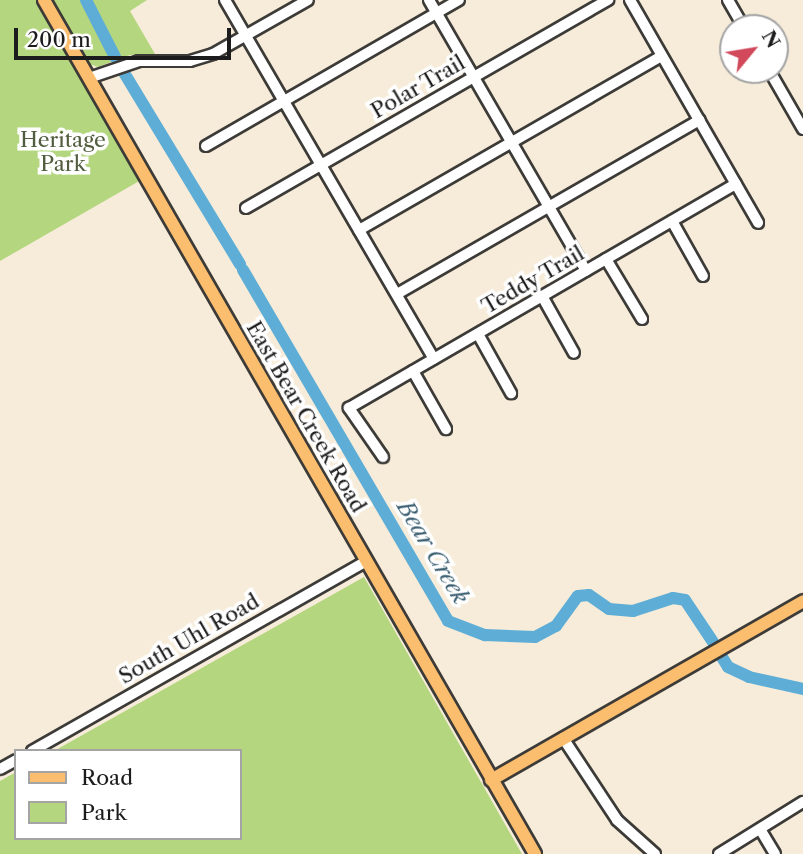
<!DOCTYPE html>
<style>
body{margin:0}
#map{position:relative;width:803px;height:854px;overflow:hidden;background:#f6ecd9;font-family:"Libre Caslon Text",serif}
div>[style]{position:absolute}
.green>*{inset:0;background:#b4d67e}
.river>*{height:12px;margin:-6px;padding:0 6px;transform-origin:6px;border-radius:6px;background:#5dadd7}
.roads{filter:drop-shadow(2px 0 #3d3b38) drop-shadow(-2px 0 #3d3b38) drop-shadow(0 2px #3d3b38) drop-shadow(0 -2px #3d3b38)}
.minor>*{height:10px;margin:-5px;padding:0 5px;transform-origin:5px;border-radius:5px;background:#fff}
.major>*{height:12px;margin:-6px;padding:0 6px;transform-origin:6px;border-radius:6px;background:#fbbd6e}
span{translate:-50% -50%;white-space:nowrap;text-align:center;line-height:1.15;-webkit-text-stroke:7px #fff;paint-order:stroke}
.street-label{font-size:21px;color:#1c1c1c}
.park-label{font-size:21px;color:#515d3e}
.water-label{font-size:23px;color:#395d70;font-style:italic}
.legend{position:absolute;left:14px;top:749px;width:228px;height:91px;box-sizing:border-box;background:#fff;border:2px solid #a4a4a4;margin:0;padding:9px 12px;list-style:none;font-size:21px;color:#1c1c1c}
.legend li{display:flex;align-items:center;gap:14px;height:35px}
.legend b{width:35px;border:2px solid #a4a4a4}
.north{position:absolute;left:719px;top:14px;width:70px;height:70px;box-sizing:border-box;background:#fff;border:2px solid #a4a4a4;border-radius:50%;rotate:60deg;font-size:19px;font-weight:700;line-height:28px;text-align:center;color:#1c1c1c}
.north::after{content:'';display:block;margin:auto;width:24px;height:32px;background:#d1495b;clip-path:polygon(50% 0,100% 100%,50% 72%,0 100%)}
.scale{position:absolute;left:14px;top:28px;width:217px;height:32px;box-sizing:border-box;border:4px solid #1c1c1c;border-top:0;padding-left:9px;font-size:21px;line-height:24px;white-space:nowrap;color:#1c1c1c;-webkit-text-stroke:5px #fff;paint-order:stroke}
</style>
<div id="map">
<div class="green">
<i style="clip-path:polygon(0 0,47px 0,148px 176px,0 261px)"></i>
<i style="clip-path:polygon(51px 0,147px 0,130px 11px,155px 54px,130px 55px,98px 67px,87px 63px)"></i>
<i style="clip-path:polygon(364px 577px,522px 854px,0 854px,0 781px,16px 772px,16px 838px,240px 838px,240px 751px,54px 751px)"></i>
</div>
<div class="river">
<i style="left:86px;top:0;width:64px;rotate:63deg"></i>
<i style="left:123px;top:71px;width:226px;rotate:58.8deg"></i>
<i style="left:243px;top:270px;width:406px;rotate:59.7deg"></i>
<i style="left:448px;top:621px;width:40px;rotate:21deg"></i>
<i style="left:485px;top:635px;width:50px;rotate:2.3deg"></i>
<i style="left:535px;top:637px;width:24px;rotate:-28deg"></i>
<i style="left:556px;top:626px;width:37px;rotate:-54deg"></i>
<i style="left:578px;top:596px;width:11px;rotate:-5deg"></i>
<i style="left:589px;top:595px;width:24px;rotate:35deg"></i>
<i style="left:609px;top:609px;width:24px;rotate:5deg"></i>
<i style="left:633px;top:611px;width:42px;rotate:-18deg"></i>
<i style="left:673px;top:598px;width:12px;rotate:9deg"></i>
<i style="left:685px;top:600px;width:50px;rotate:56.3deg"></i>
<i style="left:720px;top:654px;width:15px;rotate:58deg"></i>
<i style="left:728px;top:667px;width:23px;rotate:25deg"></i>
<i style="left:749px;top:677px;width:55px;rotate:12.5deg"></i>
</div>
<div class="roads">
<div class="minor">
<i style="left:225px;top:0;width:415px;rotate:59.8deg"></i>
<i style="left:429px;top:0;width:313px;rotate:59.9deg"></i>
<i style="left:630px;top:0;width:257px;rotate:60.1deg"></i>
<i style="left:728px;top:0;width:32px;rotate:60deg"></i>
<i style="left:769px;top:70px;width:68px;rotate:60deg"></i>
<i style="left:89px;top:78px;width:53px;rotate:-18.8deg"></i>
<i style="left:139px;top:61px;width:51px"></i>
<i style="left:190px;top:61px;width:24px;rotate:-17deg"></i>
<i style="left:213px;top:54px;width:109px;rotate:-29.6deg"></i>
<i style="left:206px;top:146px;width:292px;rotate:-30deg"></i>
<i style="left:246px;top:208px;width:418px;rotate:-29.9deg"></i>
<i style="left:672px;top:221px;width:63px;rotate:60.6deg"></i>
<i style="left:359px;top:230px;width:349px;rotate:-29.9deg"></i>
<i style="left:606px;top:259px;width:70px;rotate:59deg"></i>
<i style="left:397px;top:294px;width:349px;rotate:-29.9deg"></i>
<i style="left:542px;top:296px;width:65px;rotate:60.7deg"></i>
<i style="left:478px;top:334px;width:68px;rotate:60.8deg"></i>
<i style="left:413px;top:371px;width:67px;rotate:60.4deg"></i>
<i style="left:383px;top:457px;width:60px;rotate:-124.8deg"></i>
<i style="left:349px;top:408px;width:447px;rotate:-30.1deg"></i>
<i style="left:563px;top:738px;width:98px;rotate:56.6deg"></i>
<i style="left:617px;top:820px;width:51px;rotate:41.8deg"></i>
<i style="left:32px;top:751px;width:385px;rotate:-29.6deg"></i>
<i style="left:0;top:769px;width:18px;rotate:-29deg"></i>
<i style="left:760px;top:829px;width:29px;rotate:59deg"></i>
<i style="left:719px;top:854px;width:99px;rotate:-31.8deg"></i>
</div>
<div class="major">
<i style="left:44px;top:0;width:985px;rotate:60.1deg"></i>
<i style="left:491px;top:780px;width:360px;rotate:-29.8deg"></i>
</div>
</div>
<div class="street-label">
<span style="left:418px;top:87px;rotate:-30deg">Polar Trail</span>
<span style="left:533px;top:280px;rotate:-30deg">Teddy Trail</span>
<span style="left:306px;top:417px;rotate:60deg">East Bear Creek Road</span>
<span style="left:189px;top:639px;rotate:-30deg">South Uhl Road</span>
</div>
<div class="park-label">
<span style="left:63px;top:152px">Heritage<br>Park</span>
</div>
<div class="water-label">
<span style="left:433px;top:552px;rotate:59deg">Bear Creek</span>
</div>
<ul class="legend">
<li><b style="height:9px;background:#fbbd6e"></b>Road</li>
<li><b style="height:19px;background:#b4d67e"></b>Park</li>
</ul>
<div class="north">N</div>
<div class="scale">200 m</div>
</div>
